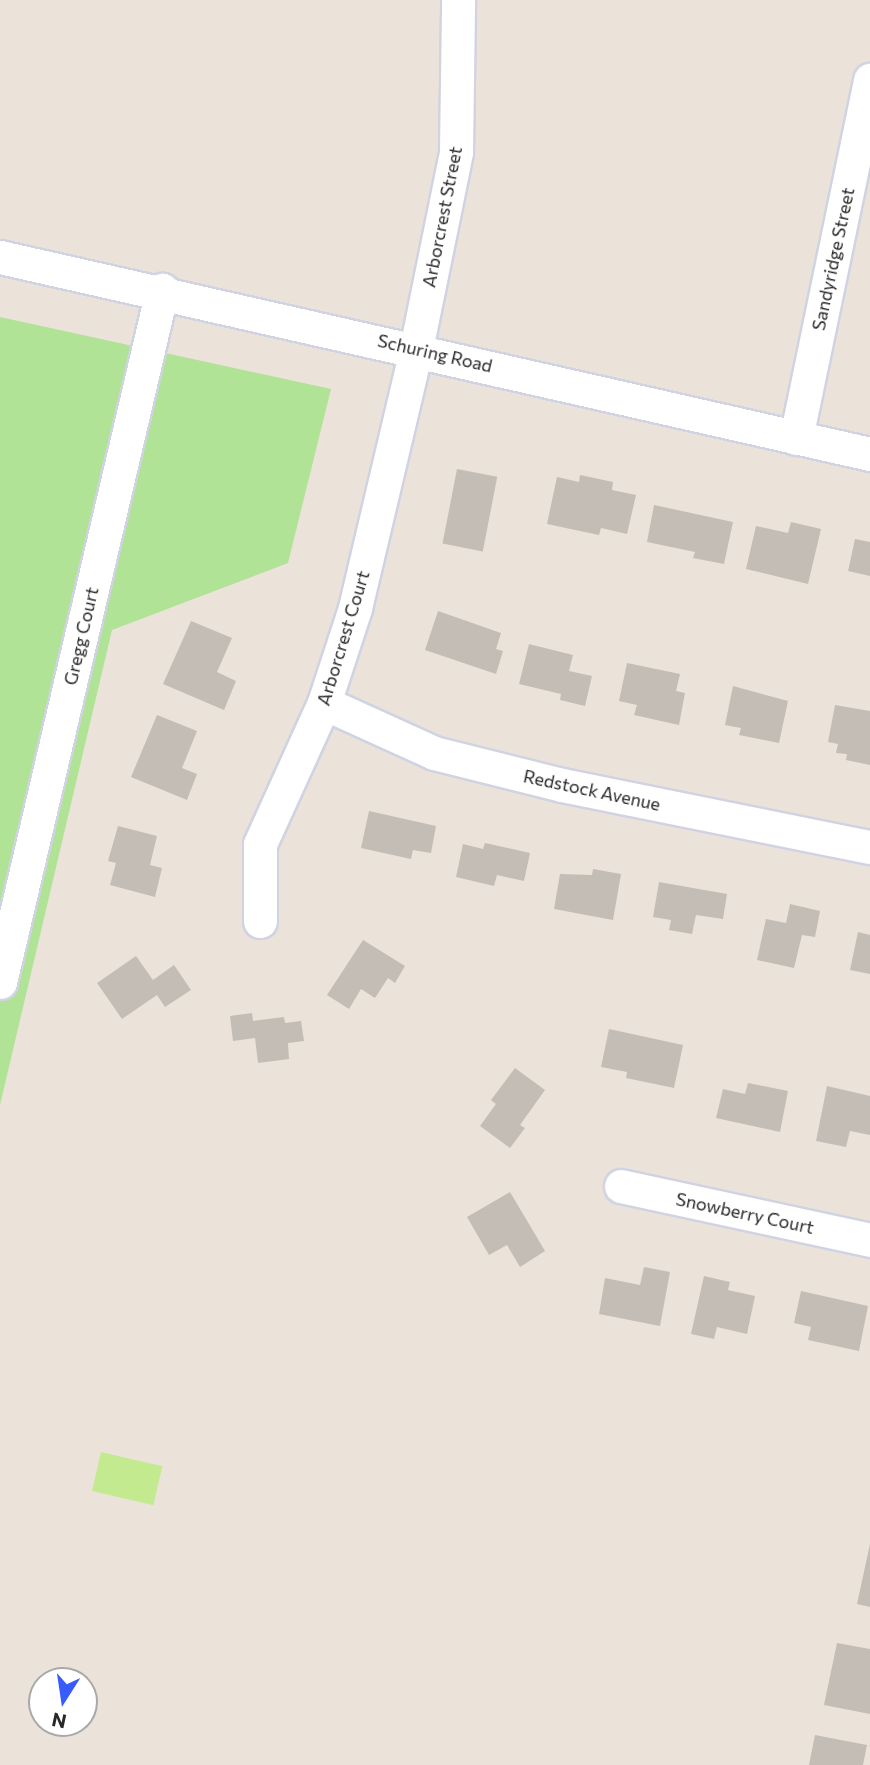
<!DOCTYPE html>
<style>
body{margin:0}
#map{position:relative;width:870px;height:1765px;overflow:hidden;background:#ebe3da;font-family:Commissioner,sans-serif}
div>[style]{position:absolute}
.green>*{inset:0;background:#b0e395}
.pitch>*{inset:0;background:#c4ea90;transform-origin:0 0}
.building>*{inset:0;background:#c3bdb6;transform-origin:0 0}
.roads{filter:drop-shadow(2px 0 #cfd3e2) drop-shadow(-2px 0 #cfd3e2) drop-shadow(0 2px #cfd3e2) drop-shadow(0 -2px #cfd3e2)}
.minor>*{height:33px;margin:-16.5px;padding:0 16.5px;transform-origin:16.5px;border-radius:16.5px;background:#fff}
span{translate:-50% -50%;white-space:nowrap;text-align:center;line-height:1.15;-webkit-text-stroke:5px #fff;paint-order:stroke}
.street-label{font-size:18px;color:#282828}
.north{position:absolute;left:28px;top:1667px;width:70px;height:70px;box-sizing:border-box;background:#fff;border:2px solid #a9a9a9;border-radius:50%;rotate:192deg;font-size:19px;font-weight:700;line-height:28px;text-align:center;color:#282828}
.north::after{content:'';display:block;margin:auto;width:24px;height:32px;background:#375cfb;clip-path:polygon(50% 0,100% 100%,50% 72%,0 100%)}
</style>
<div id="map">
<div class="green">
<i style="clip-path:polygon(0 317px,331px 389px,288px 563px,112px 630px,0 1105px)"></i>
</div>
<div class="pitch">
<i style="left:101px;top:1452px;width:63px;height:40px;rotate:13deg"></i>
</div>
<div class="building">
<i style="left:457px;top:469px;width:41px;height:76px;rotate:11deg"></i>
<i style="clip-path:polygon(580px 475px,613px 482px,612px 490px,636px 495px,627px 534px,601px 528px,599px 535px,547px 524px,557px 477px,579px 482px)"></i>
<i style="clip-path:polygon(654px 505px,733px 522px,724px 564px,693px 558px,695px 552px,647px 542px)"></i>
<i style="clip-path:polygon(791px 522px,821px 529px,808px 584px,746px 569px,756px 526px,788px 533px)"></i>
<i style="clip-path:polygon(855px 539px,870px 542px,870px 576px,848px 571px)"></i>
<i style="clip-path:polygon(438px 611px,501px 633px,496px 649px,503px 651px,496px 674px,425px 650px)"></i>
<i style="clip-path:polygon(191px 621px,232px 638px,217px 672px,236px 681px,224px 710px,163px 684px)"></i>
<i style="clip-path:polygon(529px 644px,573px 655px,569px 671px,592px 676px,585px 706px,560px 700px,561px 694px,519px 684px)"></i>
<i style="clip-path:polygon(627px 663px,680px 674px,676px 691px,685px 693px,679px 725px,634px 715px,637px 705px,619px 701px)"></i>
<i style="clip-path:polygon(733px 686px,788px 701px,779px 743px,739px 735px,741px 728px,725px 725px)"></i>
<i style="clip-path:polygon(835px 705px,870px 711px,870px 765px,846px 760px,847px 754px,836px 753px,838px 744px,828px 742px)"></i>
<i style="clip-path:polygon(157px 715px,197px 731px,182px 768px,197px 774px,187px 800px,131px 777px)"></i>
<i style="clip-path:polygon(369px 811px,436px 826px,431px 853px,413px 850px,411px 859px,361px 848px)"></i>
<i style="clip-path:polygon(118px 826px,157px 836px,150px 865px,162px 868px,155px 897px,110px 885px,116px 863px,108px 861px)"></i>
<i style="clip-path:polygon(485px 843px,530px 853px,524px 881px,497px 875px,494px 886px,456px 877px,463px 844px,483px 849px)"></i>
<i style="clip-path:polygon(593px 869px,621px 874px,613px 920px,554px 909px,560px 874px,592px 875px)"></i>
<i style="clip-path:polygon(659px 882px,727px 894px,723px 919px,696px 915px,692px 934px,669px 930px,671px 920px,653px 917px)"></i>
<i style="clip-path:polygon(790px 904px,820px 911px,815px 937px,802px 935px,794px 968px,757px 960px,766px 919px,786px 923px)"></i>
<i style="clip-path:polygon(858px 932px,870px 935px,870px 974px,850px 970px)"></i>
<i style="clip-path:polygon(363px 940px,405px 966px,395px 983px,388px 978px,375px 998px,361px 989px,349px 1009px,327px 995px)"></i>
<i style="clip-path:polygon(136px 956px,153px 980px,174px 965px,191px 990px,165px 1007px,157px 995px,122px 1019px,97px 983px)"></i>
<i style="clip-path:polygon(252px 1013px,253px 1021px,284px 1017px,285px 1023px,301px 1021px,304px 1041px,288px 1043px,289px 1059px,258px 1063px,255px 1038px,233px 1041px,230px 1016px)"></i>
<i style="clip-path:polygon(609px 1029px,683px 1045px,674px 1088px,626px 1078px,627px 1072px,601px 1067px)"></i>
<i style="clip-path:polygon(515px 1068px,545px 1090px,520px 1125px,525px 1128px,510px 1148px,480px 1126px,496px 1104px,491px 1100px)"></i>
<i style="clip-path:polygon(748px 1083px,788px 1091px,780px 1132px,716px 1118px,723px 1089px,745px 1094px)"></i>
<i style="clip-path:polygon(827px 1086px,870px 1096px,870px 1135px,850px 1131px,846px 1147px,816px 1141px)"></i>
<i style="clip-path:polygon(510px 1192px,545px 1251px,520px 1267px,507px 1245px,489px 1255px,467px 1217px)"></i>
<i style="clip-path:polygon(644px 1267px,670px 1272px,660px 1326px,599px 1314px,605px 1278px,640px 1285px)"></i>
<i style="clip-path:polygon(704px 1276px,730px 1282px,728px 1290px,755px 1296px,747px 1334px,717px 1327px,714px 1339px,691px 1334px)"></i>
<i style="clip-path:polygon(801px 1291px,868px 1306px,859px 1351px,808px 1340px,811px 1327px,794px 1323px)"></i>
<i style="clip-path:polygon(870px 1544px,870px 1607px,857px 1604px)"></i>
<i style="clip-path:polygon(837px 1643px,870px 1649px,870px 1714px,824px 1705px)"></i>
<i style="clip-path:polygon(815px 1735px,867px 1745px,863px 1765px,809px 1765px)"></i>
</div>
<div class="roads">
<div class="minor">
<i style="left:0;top:257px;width:892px;rotate:12.76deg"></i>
<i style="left:796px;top:438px;width:366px;rotate:-78.3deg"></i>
<i style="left:324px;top:703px;width:121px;rotate:24.4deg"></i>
<i style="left:434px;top:753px;width:132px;rotate:14deg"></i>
<i style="left:562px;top:785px;width:314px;rotate:11.4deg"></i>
<i style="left:260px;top:921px;width:77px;rotate:-90deg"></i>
<i style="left:260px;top:844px;width:155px;rotate:-65.6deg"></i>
<i style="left:324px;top:703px;width:100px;rotate:-71.9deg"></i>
<i style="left:355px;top:608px;width:266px;rotate:-76.7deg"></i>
<i style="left:416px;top:349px;width:201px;rotate:-78.5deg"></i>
<i style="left:456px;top:152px;width:152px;rotate:-89.2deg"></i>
<i style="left:0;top:982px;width:711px;rotate:-76.82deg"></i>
<i style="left:621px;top:1186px;width:255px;rotate:12.2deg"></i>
</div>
</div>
<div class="street-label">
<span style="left:442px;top:217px;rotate:-79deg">Arborcrest Street</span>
<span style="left:833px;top:259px;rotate:-78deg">Sandyridge Street</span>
<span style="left:435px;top:353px;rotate:13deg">Schuring Road</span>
<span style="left:81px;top:636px;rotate:-77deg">Gregg Court</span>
<span style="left:343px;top:638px;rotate:-73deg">Arborcrest Court</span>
<span style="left:592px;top:790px;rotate:12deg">Redstock Avenue</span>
<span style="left:745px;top:1213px;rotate:12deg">Snowberry Court</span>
</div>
<div class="north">N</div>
</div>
